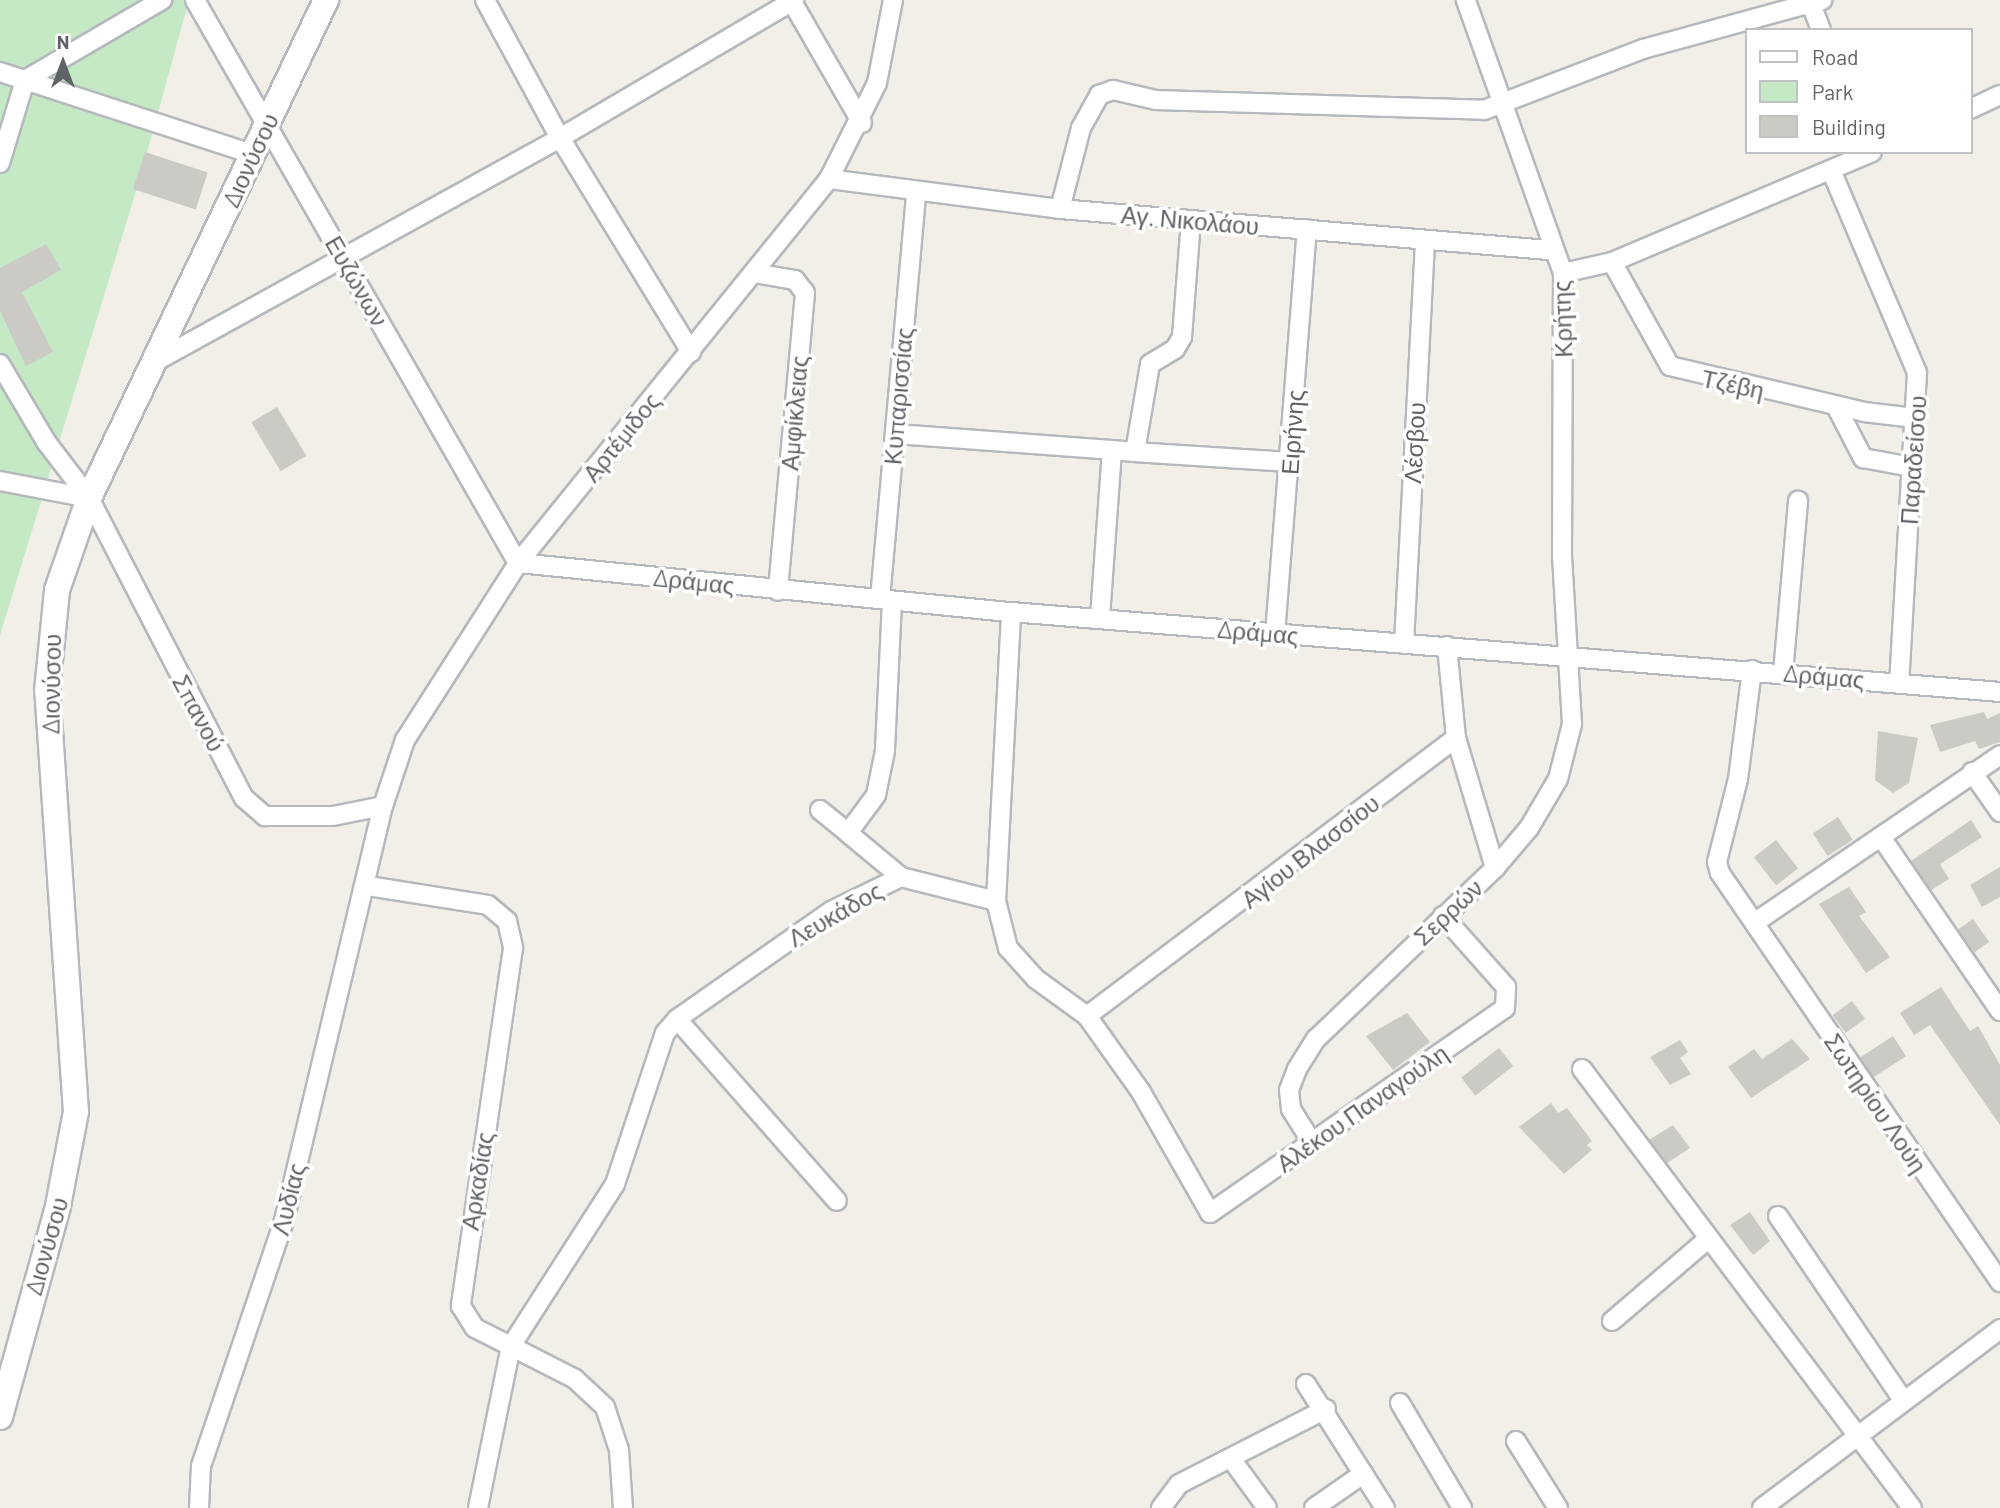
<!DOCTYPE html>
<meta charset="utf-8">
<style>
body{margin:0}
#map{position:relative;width:2000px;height:1508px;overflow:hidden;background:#f1efe8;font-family:Barlow,sans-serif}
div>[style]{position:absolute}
.green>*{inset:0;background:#c5e8c5}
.building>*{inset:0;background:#cccac5;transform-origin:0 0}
.roads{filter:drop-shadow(2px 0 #b5b8bc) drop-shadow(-2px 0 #b5b8bc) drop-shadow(0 2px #b5b8bc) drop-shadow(0 -2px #b5b8bc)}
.street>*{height:18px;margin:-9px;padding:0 9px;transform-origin:9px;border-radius:9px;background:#fff}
.secondary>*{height:24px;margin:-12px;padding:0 12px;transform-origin:12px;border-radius:12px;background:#fff}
span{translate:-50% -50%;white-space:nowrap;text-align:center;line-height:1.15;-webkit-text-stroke:7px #fff;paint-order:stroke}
.street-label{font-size:24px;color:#5f6368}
.legend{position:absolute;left:1745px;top:28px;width:228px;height:126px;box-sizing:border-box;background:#fff;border:2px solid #bfc1c3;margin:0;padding:9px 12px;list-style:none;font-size:21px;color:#5f6368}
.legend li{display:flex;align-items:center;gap:14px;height:35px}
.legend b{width:35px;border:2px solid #bfc1c3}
.north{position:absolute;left:28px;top:28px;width:70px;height:70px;-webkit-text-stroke:5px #fff;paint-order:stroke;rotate:0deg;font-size:19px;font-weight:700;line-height:28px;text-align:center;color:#5f6368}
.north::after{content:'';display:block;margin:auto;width:24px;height:32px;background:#5f6368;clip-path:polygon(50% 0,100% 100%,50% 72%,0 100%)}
</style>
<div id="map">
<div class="green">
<i style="clip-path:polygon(0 0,189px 0,140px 178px,0 635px)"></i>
</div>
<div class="building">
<i style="left:145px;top:152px;width:66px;height:39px;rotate:18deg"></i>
<i style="clip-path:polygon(46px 244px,61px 270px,22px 292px,53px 352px,26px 366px,0 311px,0 268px)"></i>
<i style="left:277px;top:407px;width:57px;height:30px;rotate:59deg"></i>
<i style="clip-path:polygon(1984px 712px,1987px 719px,2000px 713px,2000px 742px,1979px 749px,1975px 741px,1940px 752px,1930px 725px)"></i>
<i style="clip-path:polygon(1878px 731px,1918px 738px,1909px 783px,1893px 793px,1875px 780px)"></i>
<i style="left:1838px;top:817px;width:27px;height:30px;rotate:57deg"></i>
<i style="clip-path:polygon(1971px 820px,1982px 837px,1940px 864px,1949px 879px,1931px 890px,1911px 861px)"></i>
<i style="left:1776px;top:840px;width:36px;height:28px;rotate:52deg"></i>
<i style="clip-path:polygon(2000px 867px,2000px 897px,1982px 907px,1970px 885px)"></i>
<i style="clip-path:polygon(1849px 887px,1866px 912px,1859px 916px,1890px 957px,1866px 973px,1819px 904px)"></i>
<i style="left:1973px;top:919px;width:28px;height:18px;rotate:55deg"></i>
<i style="clip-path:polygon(1941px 987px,1970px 1031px,1978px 1026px,2000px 1065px,2000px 1125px,1930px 1025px,1914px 1035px,1900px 1013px)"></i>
<i style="left:1852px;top:1001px;width:22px;height:24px;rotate:54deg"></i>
<i style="clip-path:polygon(1407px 1013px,1430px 1042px,1393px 1070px,1366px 1036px)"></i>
<i style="left:1893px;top:1036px;width:24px;height:39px;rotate:57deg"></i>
<i style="clip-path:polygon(1792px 1039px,1810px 1059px,1751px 1098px,1728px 1067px,1754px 1049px,1762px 1059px)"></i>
<i style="clip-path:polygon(1680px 1040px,1688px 1052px,1680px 1058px,1691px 1074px,1670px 1085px,1650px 1057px)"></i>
<i style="left:1499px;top:1048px;width:23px;height:48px;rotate:52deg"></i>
<i style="clip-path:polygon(1551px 1103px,1558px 1113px,1567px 1108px,1592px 1141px,1587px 1145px,1592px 1150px,1564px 1174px,1519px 1127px)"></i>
<i style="clip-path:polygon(1673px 1125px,1690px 1148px,1667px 1163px,1649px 1140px)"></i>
<i style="clip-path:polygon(1750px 1212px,1770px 1241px,1753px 1255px,1730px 1225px)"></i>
</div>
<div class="roads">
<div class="street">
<i style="left:195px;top:0;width:649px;rotate:60.16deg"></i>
<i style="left:485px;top:0;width:157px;rotate:61.5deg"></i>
<i style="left:560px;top:138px;width:251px;rotate:58.5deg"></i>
<i style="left:791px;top:0;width:142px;rotate:60deg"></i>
<i style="left:1811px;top:4px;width:28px;rotate:69deg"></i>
<i style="left:0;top:72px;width:266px;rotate:18deg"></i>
<i style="left:1970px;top:109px;width:33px;rotate:-25deg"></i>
<i style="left:0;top:163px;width:87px;rotate:-73.2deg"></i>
<i style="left:25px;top:80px;width:159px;rotate:-30.3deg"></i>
<i style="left:1831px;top:170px;width:220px;rotate:67deg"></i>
<i style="left:1917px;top:373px;width:311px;rotate:93.3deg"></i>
<i style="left:829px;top:179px;width:233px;rotate:7.4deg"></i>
<i style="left:1060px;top:209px;width:495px;rotate:4.8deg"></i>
<i style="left:1060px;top:209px;width:84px;rotate:-75.5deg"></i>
<i style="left:1081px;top:128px;width:38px;rotate:-61deg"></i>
<i style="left:1099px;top:95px;width:15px;rotate:-20deg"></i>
<i style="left:1113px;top:90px;width:44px;rotate:13.1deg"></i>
<i style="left:1156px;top:100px;width:328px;rotate:1.7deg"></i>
<i style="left:1484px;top:110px;width:170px;rotate:-21deg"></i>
<i style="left:1643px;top:49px;width:186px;rotate:-15.3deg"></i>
<i style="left:1612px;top:262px;width:119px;rotate:60.9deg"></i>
<i style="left:1670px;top:366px;width:199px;rotate:13.3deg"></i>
<i style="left:1864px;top:412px;width:51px;rotate:6.7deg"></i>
<i style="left:754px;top:273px;width:42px;rotate:9.7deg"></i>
<i style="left:795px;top:280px;width:16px;rotate:52deg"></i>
<i style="left:805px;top:293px;width:299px;rotate:95.2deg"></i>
<i style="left:1563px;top:273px;width:50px;rotate:-12.7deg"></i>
<i style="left:1612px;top:262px;width:282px;rotate:-22.9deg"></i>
<i style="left:158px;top:360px;width:459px;rotate:-28.9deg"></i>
<i style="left:560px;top:138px;width:272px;rotate:-30.5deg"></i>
<i style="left:0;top:364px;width:92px;rotate:59.3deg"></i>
<i style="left:47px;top:443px;width:69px;rotate:52.6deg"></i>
<i style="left:89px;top:498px;width:338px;rotate:62.7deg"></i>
<i style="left:244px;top:798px;width:28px;rotate:41deg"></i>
<i style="left:265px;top:816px;width:68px"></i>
<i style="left:333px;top:816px;width:51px;rotate:-11.3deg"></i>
<i style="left:1836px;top:406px;width:59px;rotate:62.6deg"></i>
<i style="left:1863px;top:458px;width:50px;rotate:10.4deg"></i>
<i style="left:895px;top:434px;width:218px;rotate:4.2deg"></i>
<i style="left:1112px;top:450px;width:169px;rotate:94.1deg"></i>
<i style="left:1112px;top:450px;width:23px;rotate:5deg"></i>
<i style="left:1135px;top:452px;width:89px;rotate:-80.3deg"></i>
<i style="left:1150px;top:364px;width:29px;rotate:-31deg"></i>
<i style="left:1175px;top:349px;width:14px;rotate:-60deg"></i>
<i style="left:1182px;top:337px;width:116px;rotate:-85.6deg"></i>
<i style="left:1135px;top:452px;width:154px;rotate:3.7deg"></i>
<i style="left:0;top:481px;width:91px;rotate:10.8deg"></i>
<i style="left:518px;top:563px;width:495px;rotate:5.7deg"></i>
<i style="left:1011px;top:612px;width:992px;rotate:4.62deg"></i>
<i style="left:880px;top:599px;width:409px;rotate:-84.9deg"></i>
<i style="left:892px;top:601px;width:150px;rotate:92.7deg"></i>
<i style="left:885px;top:751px;width:45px;rotate:101.6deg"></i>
<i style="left:876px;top:795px;width:47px;rotate:126.4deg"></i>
<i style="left:848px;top:833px;width:69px;rotate:39.7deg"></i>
<i style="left:1275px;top:634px;width:406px;rotate:-85.5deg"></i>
<i style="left:1404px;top:643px;width:401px;rotate:-87deg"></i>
<i style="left:1447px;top:646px;width:92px;rotate:84.4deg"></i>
<i style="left:1456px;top:738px;width:136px;rotate:73.3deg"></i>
<i style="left:1752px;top:670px;width:110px;rotate:97.3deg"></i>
<i style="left:1738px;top:779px;width:86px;rotate:104.2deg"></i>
<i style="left:1717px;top:862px;width:11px;rotate:75deg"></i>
<i style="left:1720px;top:873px;width:496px;rotate:55.6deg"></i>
<i style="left:1783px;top:673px;width:173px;rotate:-85deg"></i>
<i style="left:1972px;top:772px;width:49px;rotate:55deg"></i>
<i style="left:820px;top:810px;width:36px;rotate:39deg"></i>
<i style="left:1881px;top:837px;width:211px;rotate:55.6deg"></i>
<i style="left:368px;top:886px;width:121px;rotate:9deg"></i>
<i style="left:488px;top:905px;width:25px;rotate:40deg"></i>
<i style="left:507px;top:921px;width:28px;rotate:77deg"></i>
<i style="left:513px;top:948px;width:362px;rotate:98.3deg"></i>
<i style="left:461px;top:1306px;width:26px;rotate:58deg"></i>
<i style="left:475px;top:1328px;width:112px;rotate:27deg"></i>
<i style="left:575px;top:1379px;width:41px;rotate:43deg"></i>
<i style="left:605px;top:1407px;width:45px;rotate:72deg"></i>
<i style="left:619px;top:1450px;width:58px;rotate:86.1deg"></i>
<i style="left:996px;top:901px;width:289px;rotate:-87deg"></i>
<i style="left:1757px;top:921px;width:294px;rotate:-34.3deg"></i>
<i style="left:1087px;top:1016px;width:462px;rotate:-37deg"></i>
<i style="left:677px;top:1019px;width:242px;rotate:48.7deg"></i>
<i style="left:1582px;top:1069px;width:549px;rotate:53.07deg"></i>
<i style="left:1313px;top:1144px;width:41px;rotate:-122.2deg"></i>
<i style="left:1291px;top:1109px;width:19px;rotate:-96deg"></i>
<i style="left:1289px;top:1090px;width:22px;rotate:-69deg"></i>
<i style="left:1297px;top:1069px;width:36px;rotate:-58deg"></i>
<i style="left:1316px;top:1039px;width:248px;rotate:-43.7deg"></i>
<i style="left:1495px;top:868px;width:52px;rotate:-49.6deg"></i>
<i style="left:1529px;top:828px;width:57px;rotate:-59.4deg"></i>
<i style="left:1558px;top:779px;width:57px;rotate:-75.7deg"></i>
<i style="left:1572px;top:724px;width:169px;rotate:-93.4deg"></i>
<i style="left:1562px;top:555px;width:282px;rotate:-89.8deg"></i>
<i style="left:1563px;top:273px;width:290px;rotate:-109.6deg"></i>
<i style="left:1778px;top:1216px;width:222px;rotate:55.8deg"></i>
<i style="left:1612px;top:1321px;width:126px;rotate:-40.5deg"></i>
<i style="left:1306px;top:1384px;width:147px;rotate:57.5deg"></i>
<i style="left:1400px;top:1403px;width:122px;rotate:59.4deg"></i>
<i style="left:1516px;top:1441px;width:79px;rotate:57.9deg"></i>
<i style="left:1232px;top:1460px;width:59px;rotate:53.9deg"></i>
<i style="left:199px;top:1508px;width:42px;rotate:-87.3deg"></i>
<i style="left:201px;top:1466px;width:259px;rotate:-71.3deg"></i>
<i style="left:284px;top:1221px;width:427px;rotate:-76.6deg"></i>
<i style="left:383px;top:806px;width:70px;rotate:-71.6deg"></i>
<i style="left:405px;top:740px;width:210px;rotate:-57.4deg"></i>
<i style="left:518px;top:563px;width:494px;rotate:-51deg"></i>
<i style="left:829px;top:179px;width:107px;rotate:-63.4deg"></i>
<i style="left:877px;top:83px;width:85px;rotate:-79.1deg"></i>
<i style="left:478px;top:1508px;width:165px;rotate:-78.5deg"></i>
<i style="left:511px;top:1346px;width:193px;rotate:-57.3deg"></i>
<i style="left:615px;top:1184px;width:159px;rotate:-71.7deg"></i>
<i style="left:665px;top:1033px;width:18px;rotate:-49deg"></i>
<i style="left:677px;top:1019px;width:188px;rotate:-35deg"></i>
<i style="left:831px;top:911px;width:78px;rotate:-25.9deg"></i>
<i style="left:901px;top:877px;width:98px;rotate:14.2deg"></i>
<i style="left:996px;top:901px;width:49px;rotate:75.7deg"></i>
<i style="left:1008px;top:948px;width:42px;rotate:47.9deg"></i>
<i style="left:1036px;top:979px;width:63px;rotate:36deg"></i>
<i style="left:1087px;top:1016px;width:93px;rotate:54.6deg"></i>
<i style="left:1141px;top:1092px;width:139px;rotate:60.3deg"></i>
<i style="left:1210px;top:1213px;width:359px;rotate:-34.8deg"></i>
<i style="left:1505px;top:1008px;width:21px;rotate:-87deg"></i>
<i style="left:1506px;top:987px;width:95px;rotate:-131.6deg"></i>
<i style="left:1161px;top:1508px;width:30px;rotate:-53deg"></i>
<i style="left:1179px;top:1484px;width:165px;rotate:-27deg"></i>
<i style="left:1314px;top:1508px;width:60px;rotate:-34.8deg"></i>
<i style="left:1762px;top:1508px;width:298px;rotate:-36.9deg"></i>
</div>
<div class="secondary">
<i style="left:0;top:1417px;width:219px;rotate:-74.6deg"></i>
<i style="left:58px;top:1206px;width:96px;rotate:-79.2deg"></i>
<i style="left:76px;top:1112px;width:422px;rotate:-93.9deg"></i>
<i style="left:47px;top:691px;width:101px;rotate:-84.3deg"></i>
<i style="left:57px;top:590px;width:97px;rotate:-70.8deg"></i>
<i style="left:89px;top:498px;width:552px;rotate:-64.55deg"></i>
</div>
</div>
<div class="street-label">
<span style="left:250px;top:160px;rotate:-65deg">Διονύσου</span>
<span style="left:1190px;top:220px;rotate:5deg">Αγ. Νικολάου</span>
<span style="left:357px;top:281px;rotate:60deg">Ευζώνων</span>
<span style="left:1562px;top:319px;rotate:-92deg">Κρήτης</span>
<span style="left:1733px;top:384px;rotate:12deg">Τζέβη</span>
<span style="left:898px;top:396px;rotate:-85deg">Κυπαρισσίας</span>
<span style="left:794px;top:413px;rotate:-85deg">Αμφίκλειας</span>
<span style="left:1292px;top:432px;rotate:-86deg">Ειρήνης</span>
<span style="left:621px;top:437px;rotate:-51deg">Αρτέμιδος</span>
<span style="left:1414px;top:443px;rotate:-87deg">Λέσβου</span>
<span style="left:1913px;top:460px;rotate:-86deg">Παραδείσου</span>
<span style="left:694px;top:581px;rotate:6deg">Δράμας</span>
<span style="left:1258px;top:632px;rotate:5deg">Δράμας</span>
<span style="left:1824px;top:676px;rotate:5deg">Δράμας</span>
<span style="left:51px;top:684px;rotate:-89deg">Διονύσου</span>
<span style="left:199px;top:713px;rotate:62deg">Σπανού</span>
<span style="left:1310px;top:851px;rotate:-38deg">Αγίου Βλασσίου</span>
<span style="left:1448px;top:912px;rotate:-43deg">Σερρών</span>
<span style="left:835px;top:914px;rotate:-30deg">Λευκάδος</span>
<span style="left:1876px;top:1103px;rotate:56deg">Σωτηρίου Λούη</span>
<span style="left:1362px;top:1108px;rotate:-35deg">Αλέκου Παναγούλη</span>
<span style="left:477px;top:1181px;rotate:-81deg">Αρκαδίας</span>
<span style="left:288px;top:1199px;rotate:-76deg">Λυδίας</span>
<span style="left:46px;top:1246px;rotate:-74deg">Διονύσου</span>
</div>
<ul class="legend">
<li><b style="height:9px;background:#fff"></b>Road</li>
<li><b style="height:19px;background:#c5e8c5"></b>Park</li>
<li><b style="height:19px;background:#cccac5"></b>Building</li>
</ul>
<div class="north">N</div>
</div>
